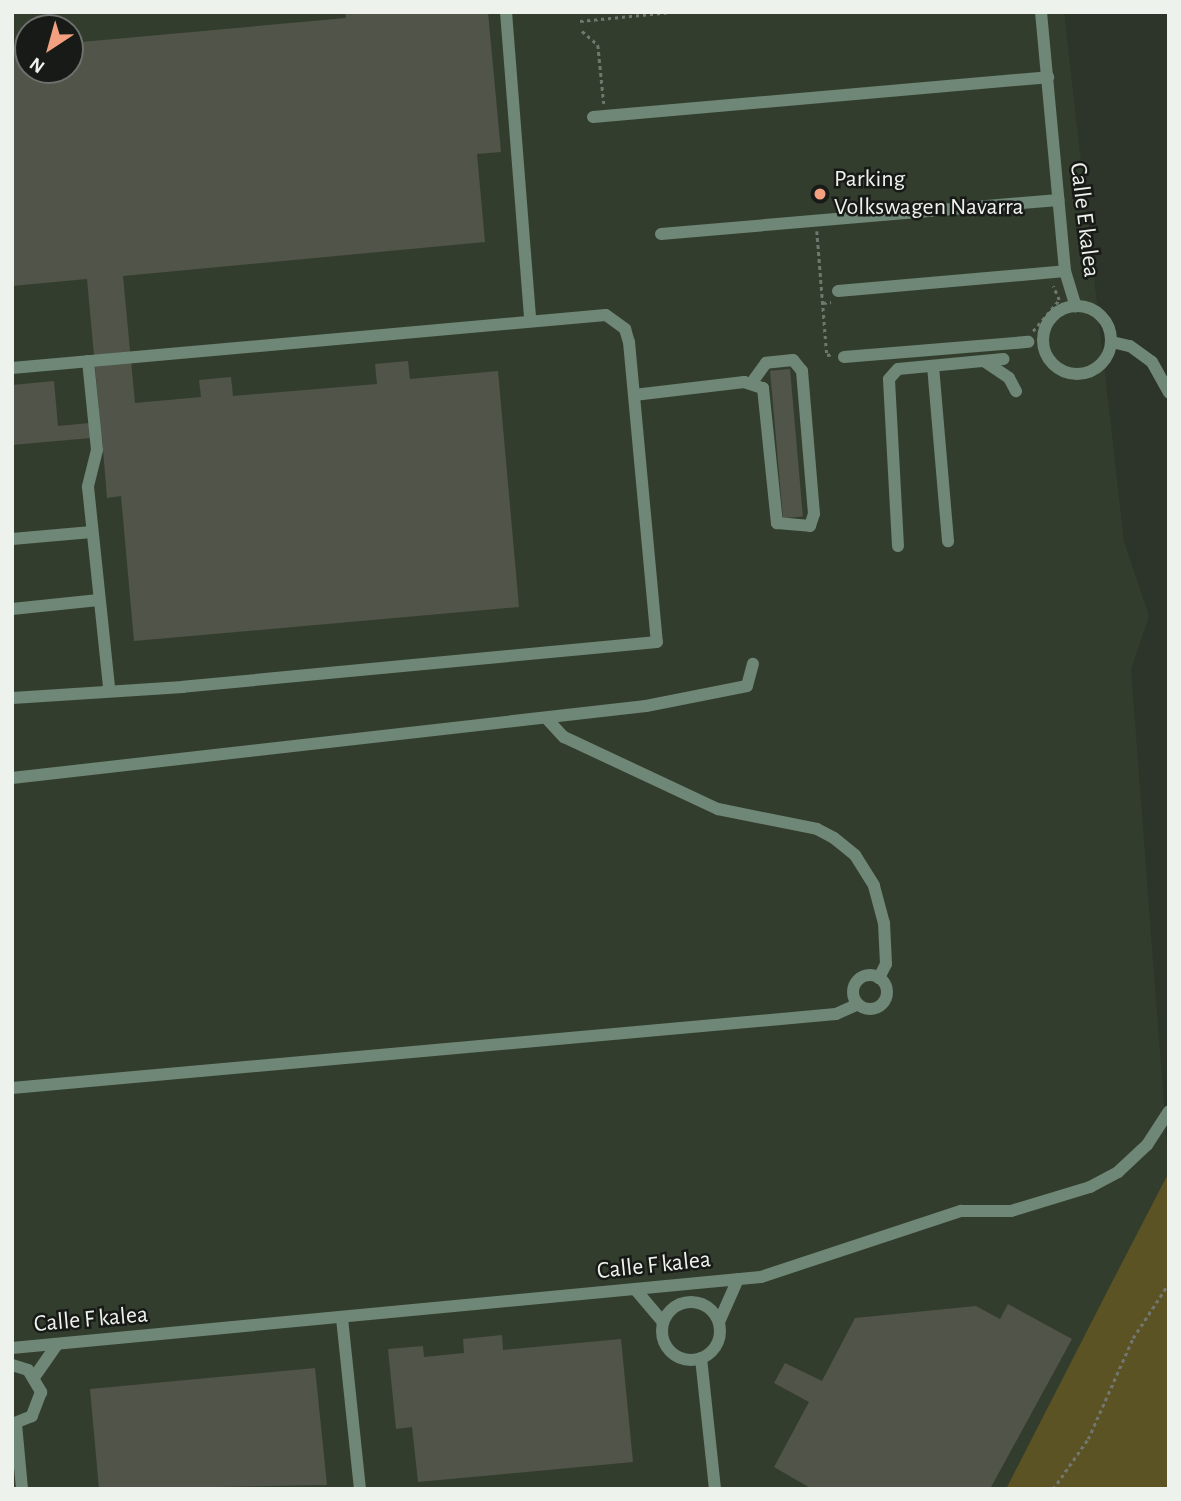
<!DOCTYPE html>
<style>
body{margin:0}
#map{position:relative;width:1181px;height:1501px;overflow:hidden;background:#2d342a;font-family:"Alegreya Sans",sans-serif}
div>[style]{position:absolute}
.built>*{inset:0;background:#333d2e}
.green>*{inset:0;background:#5c5324}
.building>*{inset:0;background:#515448;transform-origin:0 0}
.path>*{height:2.5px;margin-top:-1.25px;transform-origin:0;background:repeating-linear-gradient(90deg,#71776f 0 3.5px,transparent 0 7px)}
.minor>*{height:12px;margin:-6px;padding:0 6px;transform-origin:6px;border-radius:6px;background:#6f8776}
.minor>.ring{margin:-6px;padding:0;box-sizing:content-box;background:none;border:12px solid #6f8776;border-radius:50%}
.dots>*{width:19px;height:19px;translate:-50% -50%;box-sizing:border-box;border:4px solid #171a16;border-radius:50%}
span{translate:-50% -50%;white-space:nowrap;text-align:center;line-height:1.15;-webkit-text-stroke:5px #171a16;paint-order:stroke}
.poi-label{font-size:24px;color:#eef2ec}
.left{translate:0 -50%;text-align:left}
.street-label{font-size:24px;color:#eef2ec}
.frame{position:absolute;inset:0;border:14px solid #eef2ec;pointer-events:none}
.north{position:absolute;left:14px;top:14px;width:70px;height:70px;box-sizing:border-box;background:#171a16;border:2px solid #6d706c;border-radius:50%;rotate:216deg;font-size:19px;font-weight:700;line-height:28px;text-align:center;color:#eef2ec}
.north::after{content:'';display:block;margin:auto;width:24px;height:32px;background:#f2a080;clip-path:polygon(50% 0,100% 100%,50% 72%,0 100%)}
</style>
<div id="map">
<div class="built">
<i style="clip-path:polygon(evenodd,12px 12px,1064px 12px,1124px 542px,1149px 616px,1131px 669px,1169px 1172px,1006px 1489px,12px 1489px,12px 12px,28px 28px,70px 28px,70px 70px,28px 70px,28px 28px)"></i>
</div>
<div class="green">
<i style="clip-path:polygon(1169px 1172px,1169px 1489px,1006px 1489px,1109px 1288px)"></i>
</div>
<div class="building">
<i style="clip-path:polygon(345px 12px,488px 12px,501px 152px,477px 154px,485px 242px,123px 276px,135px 403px,201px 397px,199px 380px,231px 377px,233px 396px,377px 384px,375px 364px,408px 361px,410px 379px,498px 371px,519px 607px,134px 641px,121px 496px,107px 498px,102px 437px,12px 445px,12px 385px,54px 381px,58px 426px,100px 422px,87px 279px,12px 286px,12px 48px,28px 47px,28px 70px,70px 70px,70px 43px,346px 18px)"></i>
<i style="left:790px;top:369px;width:148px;height:20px;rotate:85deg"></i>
<i style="clip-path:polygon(1008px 1304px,1072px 1339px,990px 1489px,812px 1489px,774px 1467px,809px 1402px,774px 1383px,785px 1363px,822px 1381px,855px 1318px,976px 1306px,1000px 1319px)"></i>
<i style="clip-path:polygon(502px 1335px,503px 1350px,621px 1339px,633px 1462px,418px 1482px,412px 1427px,396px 1429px,388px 1349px,423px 1346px,424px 1357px,464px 1353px,463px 1339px)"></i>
<i style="clip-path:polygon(315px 1368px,327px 1485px,99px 1489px,90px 1389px)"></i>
</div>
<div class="path">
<i style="left:580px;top:21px;width:92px;rotate:-5.6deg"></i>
<i style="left:582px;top:31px;width:21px;rotate:41deg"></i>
<i style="left:598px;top:45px;width:59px;rotate:84.2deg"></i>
<i style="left:817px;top:231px;width:124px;rotate:85.4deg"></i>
<i style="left:827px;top:355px;width:6px;rotate:-9deg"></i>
<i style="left:823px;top:303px;width:8px;rotate:-7deg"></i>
<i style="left:1033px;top:331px;width:40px;rotate:-50deg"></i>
<i style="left:1059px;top:300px;width:15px;rotate:-113deg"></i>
<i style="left:1053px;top:1489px;width:61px;rotate:-55deg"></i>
<i style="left:1088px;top:1439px;width:111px;rotate:-66deg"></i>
<i style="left:1133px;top:1338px;width:66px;rotate:-56.8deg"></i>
</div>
<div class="minor">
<i style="left:506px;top:12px;width:309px;rotate:85.5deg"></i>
<i style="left:1041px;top:12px;width:260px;rotate:84.7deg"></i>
<i style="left:1065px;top:271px;width:37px;rotate:73deg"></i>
<i style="left:593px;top:117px;width:457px;rotate:-5deg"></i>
<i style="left:661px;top:234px;width:399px;rotate:-4.9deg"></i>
<i style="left:838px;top:291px;width:228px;rotate:-5deg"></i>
<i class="ring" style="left:1043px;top:306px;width:56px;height:56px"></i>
<i style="left:1112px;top:342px;width:18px;rotate:13deg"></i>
<i style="left:1130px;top:346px;width:27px;rotate:36deg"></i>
<i style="left:1152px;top:362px;width:35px;rotate:61deg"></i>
<i style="left:844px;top:357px;width:185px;rotate:-4.7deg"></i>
<i style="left:88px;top:361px;width:89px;rotate:84.2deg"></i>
<i style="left:97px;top:450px;width:38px;rotate:104deg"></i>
<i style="left:88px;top:487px;width:202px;rotate:84deg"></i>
<i style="left:984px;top:361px;width:30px;rotate:34deg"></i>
<i style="left:1009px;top:378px;width:15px;rotate:62deg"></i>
<i style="left:933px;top:366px;width:176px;rotate:85.1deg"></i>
<i style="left:12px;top:368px;width:596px;rotate:-5.1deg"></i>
<i style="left:606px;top:315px;width:24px;rotate:36deg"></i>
<i style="left:625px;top:329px;width:14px;rotate:73deg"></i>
<i style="left:629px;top:342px;width:301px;rotate:84.7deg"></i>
<i style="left:657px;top:642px;width:476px;rotate:174.6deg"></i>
<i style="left:183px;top:687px;width:171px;rotate:176.3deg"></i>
<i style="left:634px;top:395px;width:111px;rotate:-6.7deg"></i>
<i style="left:744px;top:382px;width:20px;rotate:18deg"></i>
<i style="left:763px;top:388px;width:136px;rotate:84.1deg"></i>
<i style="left:777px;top:523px;width:33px;rotate:5deg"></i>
<i style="left:810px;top:526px;width:13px;rotate:-72deg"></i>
<i style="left:814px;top:514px;width:144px;rotate:-94.8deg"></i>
<i style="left:802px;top:371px;width:14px;rotate:-129deg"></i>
<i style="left:793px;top:360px;width:27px;rotate:174deg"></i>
<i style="left:766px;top:363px;width:26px;rotate:126deg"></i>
<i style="left:12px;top:539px;width:80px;rotate:-5deg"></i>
<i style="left:898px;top:546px;width:167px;rotate:-93.1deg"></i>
<i style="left:889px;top:379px;width:13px;rotate:-48deg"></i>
<i style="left:898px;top:369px;width:106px;rotate:-5.4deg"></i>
<i style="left:12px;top:609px;width:87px;rotate:-5.9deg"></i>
<i style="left:547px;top:719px;width:25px;rotate:47deg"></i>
<i style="left:564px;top:737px;width:170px;rotate:25.1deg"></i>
<i style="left:718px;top:809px;width:101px;rotate:11.4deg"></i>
<i style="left:817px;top:829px;width:19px;rotate:28deg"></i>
<i style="left:834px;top:838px;width:27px;rotate:39deg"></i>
<i style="left:855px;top:855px;width:36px;rotate:58deg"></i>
<i style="left:874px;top:886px;width:38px;rotate:75deg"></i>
<i style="left:884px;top:923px;width:41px;rotate:87.2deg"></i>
<i style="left:886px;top:964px;width:16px;rotate:117deg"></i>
<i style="left:12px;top:778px;width:638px;rotate:-6.48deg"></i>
<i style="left:646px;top:706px;width:103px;rotate:-11.2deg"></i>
<i style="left:747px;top:686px;width:23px;rotate:-75deg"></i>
<i class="ring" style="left:853px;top:975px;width:22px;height:22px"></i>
<i style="left:12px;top:1088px;width:827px;rotate:-5.13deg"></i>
<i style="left:836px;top:1014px;width:24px;rotate:-24deg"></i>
<i style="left:635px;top:1289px;width:43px;rotate:49.7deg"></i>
<i class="ring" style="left:662px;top:1302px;width:46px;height:46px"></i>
<i style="left:342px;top:1318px;width:172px;rotate:84deg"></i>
<i style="left:719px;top:1322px;width:47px;rotate:-66.2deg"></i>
<i style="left:12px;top:1348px;width:752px;rotate:-5.42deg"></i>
<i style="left:761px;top:1277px;width:211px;rotate:-18.3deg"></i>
<i style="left:961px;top:1211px;width:50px"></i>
<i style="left:1011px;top:1211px;width:83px;rotate:-16.9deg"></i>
<i style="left:1090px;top:1187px;width:32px;rotate:-28deg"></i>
<i style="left:1118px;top:1172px;width:40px;rotate:-43deg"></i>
<i style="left:1147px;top:1145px;width:40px;rotate:-57.1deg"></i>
<i style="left:701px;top:1358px;width:132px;rotate:83.9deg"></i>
<i style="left:12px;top:1365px;width:17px;rotate:17deg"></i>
<i style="left:28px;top:1370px;width:26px;rotate:59deg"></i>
<i style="left:41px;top:1392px;width:26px;rotate:111deg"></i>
<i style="left:32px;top:1416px;width:22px;rotate:158deg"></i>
<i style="left:35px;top:1376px;width:39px;rotate:-55deg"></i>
<i style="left:16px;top:1424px;width:65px;rotate:84.7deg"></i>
</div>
<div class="dots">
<i style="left:820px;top:194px;background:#f2a080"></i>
</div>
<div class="poi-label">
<span class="left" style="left:834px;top:194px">Parking<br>Volkswagen Navarra</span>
</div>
<div class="street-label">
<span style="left:1084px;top:220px;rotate:83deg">Calle E kalea</span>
<span style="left:654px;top:1266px;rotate:-6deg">Calle F kalea</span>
<span style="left:91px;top:1320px;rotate:-5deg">Calle F kalea</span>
</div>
<div class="frame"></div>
<div class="north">N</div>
</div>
